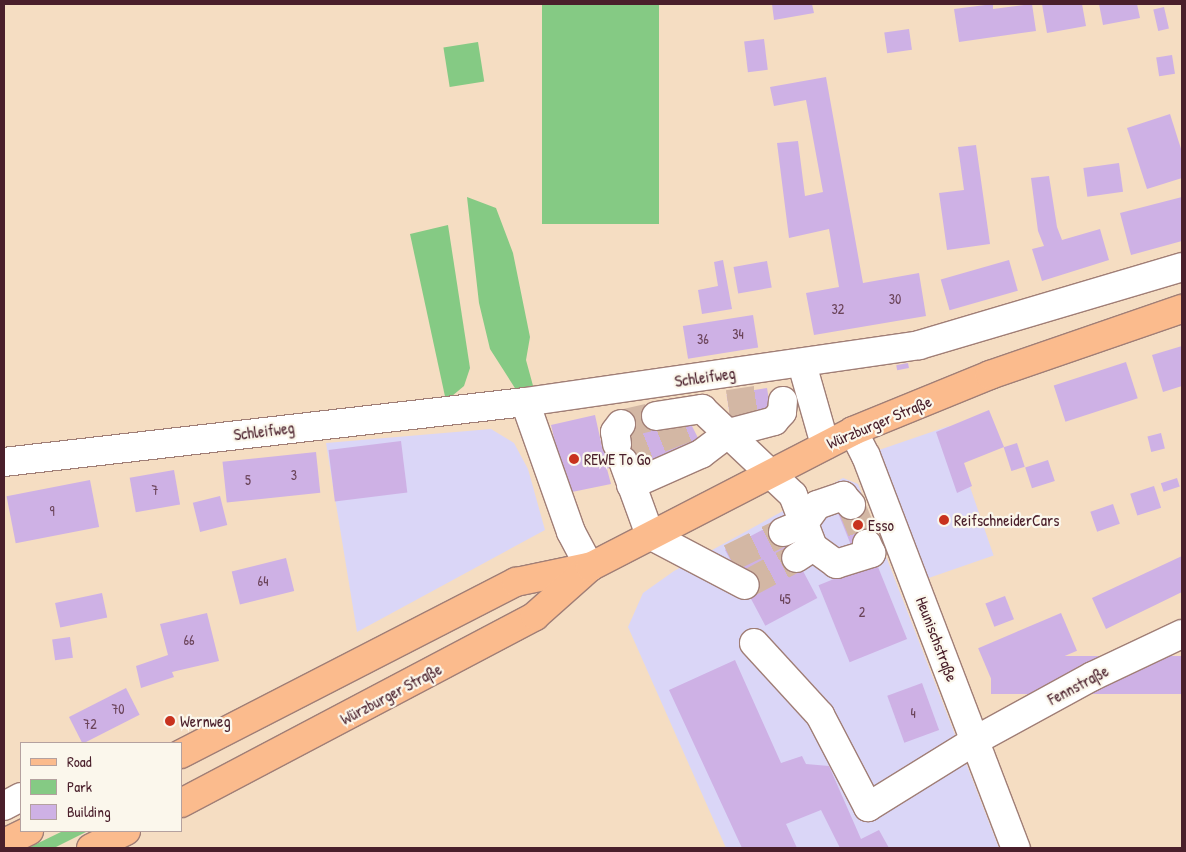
<!DOCTYPE html>
<meta charset="utf-8">
<style>
body{margin:0}
#map{position:relative;width:1186px;height:852px;overflow:hidden;background:#f5ddc2;font-family:"Patrick Hand",sans-serif}
div>[style]{position:absolute}
.built>*{inset:0;background:#dad6f7;transform-origin:0 0}
.green>*{inset:0;background:#85ca84;transform-origin:0 0}
.building>*{inset:0;background:#ceb1e5;transform-origin:0 0}
.minor-tunnel>*{height:28px;margin-top:-14px;transform-origin:0;background:repeating-linear-gradient(90deg,#d3b7a4 0 28px,transparent 0 42px)}
.roads{filter:drop-shadow(1px 0 #a07e76) drop-shadow(-1px 0 #a07e76) drop-shadow(0 1px #a07e76) drop-shadow(0 -1px #a07e76)}
.minor>*{height:28px;margin:-14px;padding:0 14px;transform-origin:14px;border-radius:14px;background:#fff}
.major>*{height:28px;margin:-14px;padding:0 14px;transform-origin:14px;border-radius:14px;background:#fbbb8d}
.dots>*{width:14px;height:14px;translate:-50% -50%;box-sizing:border-box;border:2px solid #fbf7ec;border-radius:50%}
span{translate:-50% -50%;white-space:nowrap;text-align:center;line-height:1.15;-webkit-text-stroke:4.5px #fbf7ec;paint-order:stroke}
.number-label{font-size:14px;color:#6b445a}
.number-label span{-webkit-text-stroke-width:0}
.street-label{font-size:16px;color:#4a1f2b}
.poi-label{font-size:16px;color:#4a1f2b}
.left{translate:0 -50%;text-align:left}
.frame{position:absolute;inset:0;border:5px solid #4a1f2b;pointer-events:none}
.legend{position:absolute;left:20px;top:742px;width:162px;height:90px;box-sizing:border-box;background:#fbf7ec;border:1px solid #b4a19f;margin:0;padding:6px 9px;list-style:none;font-size:15px;color:#4a1f2b}
.legend li{display:flex;align-items:center;gap:10px;height:25px}
.legend b{width:25px;border:1px solid #b4a19f}
</style>
<div id="map">
<div class="built">
<i style="left:949px;top:426px;width:137px;height:74px;rotate:71deg"></i>
<i style="clip-path:polygon(491px 429px,514px 443px,528px 469px,545px 530px,357px 632px,326px 443px)"></i>
<i style="clip-path:polygon(843px 478px,858px 484px,999px 848px,726px 848px,628px 627px,643px 593px,674px 571px)"></i>
</div>
<div class="green">
<i style="left:542px;top:4px;width:117px;height:220px"></i>
<i style="left:478px;top:42px;width:40px;height:35px;rotate:81deg"></i>
<i style="clip-path:polygon(467px 197px,496px 208px,513px 253px,530px 337px,526px 360px,535px 393px,520px 396px,490px 349px,479px 303px)"></i>
<i style="clip-path:polygon(448px 225px,470px 368px,464px 386px,446px 401px,410px 234px)"></i>
<i style="clip-path:polygon(63px 831px,88px 831px,54px 848px,28px 848px)"></i>
</div>
<div class="building">
<i style="clip-path:polygon(772px 4px,812px 4px,814px 13px,774px 20px)"></i>
<i style="clip-path:polygon(993px 4px,993px 9px,1032px 4px,1036px 31px,959px 42px,954px 9px)"></i>
<i style="clip-path:polygon(1042px 4px,1082px 4px,1086px 26px,1047px 33px)"></i>
<i style="clip-path:polygon(1099px 4px,1137px 4px,1140px 18px,1103px 25px)"></i>
<i style="left:1164px;top:7px;width:22px;height:11px;rotate:77deg"></i>
<i style="left:909px;top:29px;width:21px;height:25px;rotate:82deg"></i>
<i style="left:764px;top:39px;width:31px;height:20px;rotate:83deg"></i>
<i style="left:1172px;top:55px;width:19px;height:16px;rotate:81deg"></i>
<i style="clip-path:polygon(826px 77px,863px 283px,919px 273px,926px 316px,814px 335px,806px 293px,839px 287px,829px 229px,789px 238px,777px 143px,798px 141px,805px 196px,823px 192px,806px 100px,774px 106px,770px 87px)"></i>
<i style="clip-path:polygon(1170px 114px,1182px 152px,1182px 178px,1147px 189px,1127px 128px)"></i>
<i style="clip-path:polygon(976px 145px,990px 244px,947px 250px,939px 193px,964px 190px,958px 147px)"></i>
<i style="left:1119px;top:163px;width:29px;height:36px;rotate:82deg"></i>
<i style="clip-path:polygon(1049px 176px,1057px 227px,1062px 240px,1100px 229px,1109px 260px,1042px 281px,1032px 249px,1044px 246px,1038px 231px,1031px 178px)"></i>
<i style="clip-path:polygon(1182px 197px,1182px 241px,1131px 255px,1120px 213px)"></i>
<i style="clip-path:polygon(723px 260px,732px 309px,702px 314px,698px 290px,718px 286px,714px 262px)"></i>
<i style="left:1009px;top:260px;width:32px;height:71px;rotate:74deg"></i>
<i style="left:767px;top:261px;width:27px;height:34px;rotate:80deg"></i>
<i style="left:753px;top:315px;width:33px;height:71px;rotate:81deg"></i>
<i style="clip-path:polygon(1182px 346px,1182px 386px,1163px 392px,1152px 355px)"></i>
<i style="left:1126px;top:362px;width:38px;height:76px;rotate:72deg"></i>
<i style="left:908px;top:363px;width:5px;height:12px;rotate:79deg"></i>
<i style="left:767px;top:388px;width:20px;height:41px;rotate:81deg"></i>
<i style="clip-path:polygon(650px 403px,662px 428px,687px 416px,700px 442px,643px 469px,636px 454px,607px 469px,611px 484px,567px 493px,551px 425px,595px 415px,603px 451px,628px 438px,619px 419px)"></i>
<i style="clip-path:polygon(989px 410px,1004px 447px,964px 463px,972px 486px,957px 493px,936px 432px)"></i>
<i style="left:1161px;top:433px;width:16px;height:14px;rotate:76deg"></i>
<i style="left:401px;top:441px;width:52px;height:73px;rotate:83deg"></i>
<i style="left:1017px;top:443px;width:25px;height:14px;rotate:72deg"></i>
<i style="left:316px;top:452px;width:41px;height:94px;rotate:84deg"></i>
<i style="left:1048px;top:460px;width:22px;height:24px;rotate:72deg"></i>
<i style="left:174px;top:470px;width:35px;height:45px;rotate:80deg"></i>
<i style="left:1177px;top:478px;width:9px;height:17px;rotate:72deg"></i>
<i style="left:90px;top:480px;width:48px;height:85px;rotate:79deg"></i>
<i style="left:1154px;top:486px;width:23px;height:25px;rotate:72deg"></i>
<i style="left:220px;top:496px;width:30px;height:28px;rotate:76deg"></i>
<i style="left:863px;top:500px;width:42px;height:28px;rotate:68deg"></i>
<i style="left:1113px;top:504px;width:21px;height:24px;rotate:71deg"></i>
<i style="left:777px;top:522px;width:86px;height:59px;rotate:62deg"></i>
<i style="clip-path:polygon(1182px 556px,1182px 592px,1106px 629px,1092px 598px)"></i>
<i style="left:286px;top:558px;width:34px;height:56px;rotate:76deg"></i>
<i style="left:876px;top:562px;width:83px;height:62px;rotate:68deg"></i>
<i style="left:102px;top:593px;width:25px;height:48px;rotate:78deg"></i>
<i style="left:1005px;top:596px;width:25px;height:21px;rotate:69deg"></i>
<i style="clip-path:polygon(207px 613px,219px 661px,172px 672px,174px 677px,141px 688px,136px 666px,168px 655px,160px 624px)"></i>
<i style="left:1061px;top:613px;width:41px;height:90px;rotate:67deg"></i>
<i style="left:70px;top:637px;width:21px;height:18px;rotate:82deg"></i>
<i style="left:1182px;top:656px;width:38px;height:191px;rotate:90deg"></i>
<i style="clip-path:polygon(735px 660px,781px 763px,802px 756px,806px 764px,829px 766px,861px 839px,879px 830px,889px 848px,840px 848px,821px 810px,786px 824px,797px 848px,742px 848px,669px 690px)"></i>
<i style="left:922px;top:683px;width:50px;height:37px;rotate:70deg"></i>
<i style="left:126px;top:688px;width:30px;height:64px;rotate:63deg"></i>
</div>
<div class="minor-tunnel">
<i style="left:728px;top:404px;width:40px;rotate:-8.5deg"></i>
<i style="left:621px;top:424px;width:36px;rotate:-13deg"></i>
<i style="left:621px;top:454px;width:76px;rotate:-21.5deg"></i>
<i style="left:851px;top:505px;width:42px;rotate:67.7deg"></i>
<i style="left:730px;top:558px;width:59px;rotate:-26.1deg"></i>
<i style="left:745px;top:585px;width:58px;rotate:-27.9deg"></i>
</div>
<div class="roads">
<div class="minor">
<i style="left:802px;top:364px;width:84px;rotate:74.1deg"></i>
<i style="left:525px;top:402px;width:138px;rotate:70.5deg"></i>
<i style="left:571px;top:532px;width:40px;rotate:62deg"></i>
<i style="left:656px;top:416px;width:47px;rotate:-8.7deg"></i>
<i style="left:702px;top:409px;width:125px;rotate:43.4deg"></i>
<i style="left:793px;top:495px;width:56px;rotate:69deg"></i>
<i style="left:813px;top:547px;width:20px;rotate:147deg"></i>
<i style="left:853px;top:431px;width:28px;rotate:63deg"></i>
<i style="left:866px;top:456px;width:420px;rotate:69.1deg"></i>
<i style="left:617px;top:444px;width:12px;rotate:-99deg"></i>
<i style="left:615px;top:432px;width:10px;rotate:-53deg"></i>
<i style="left:623px;top:461px;width:79px;rotate:70deg"></i>
<i style="left:650px;top:535px;width:107px;rotate:27.8deg"></i>
<i style="left:4px;top:462px;width:524px;rotate:-6.57deg"></i>
<i style="left:525px;top:402px;width:398px;rotate:-8.2deg"></i>
<i style="left:919px;top:345px;width:274px;rotate:-16.5deg"></i>
<i style="left:631px;top:485px;width:77px;rotate:-23.9deg"></i>
<i style="left:701px;top:454px;width:35px;rotate:-37deg"></i>
<i style="left:729px;top:433px;width:47px;rotate:-14.9deg"></i>
<i style="left:774px;top:421px;width:12px;rotate:-48deg"></i>
<i style="left:782px;top:412px;width:11px;rotate:-85deg"></i>
<i style="left:783px;top:532px;width:23px;rotate:-23deg"></i>
<i style="left:804px;top:523px;width:22px;rotate:-54deg"></i>
<i style="left:817px;top:505px;width:28px;rotate:-19deg"></i>
<i style="left:843px;top:496px;width:12px;rotate:48deg"></i>
<i style="left:813px;top:547px;width:29px;rotate:36deg"></i>
<i style="left:836px;top:564px;width:37px;rotate:-17deg"></i>
<i style="left:871px;top:553px;width:10px;rotate:-114deg"></i>
<i style="left:754px;top:643px;width:98px;rotate:47.5deg"></i>
<i style="left:820px;top:715px;width:104px;rotate:62.4deg"></i>
<i style="left:868px;top:807px;width:127px;rotate:-31.8deg"></i>
<i style="left:976px;top:740px;width:133px;rotate:-28.7deg"></i>
<i style="left:1093px;top:676px;width:98px;rotate:-25.3deg"></i>
<i style="left:4px;top:806px;width:19px;rotate:-28deg"></i>
</div>
<div class="major">
<i style="left:181px;top:754px;width:377px;rotate:-27.2deg"></i>
<i style="left:516px;top:582px;width:74px;rotate:-11.8deg"></i>
<i style="left:181px;top:803px;width:400px;rotate:-27.8deg"></i>
<i style="left:535px;top:616px;width:74px;rotate:-41.7deg"></i>
<i style="left:590px;top:567px;width:296px;rotate:-27.3deg"></i>
<i style="left:853px;top:431px;width:148px;rotate:-22.2deg"></i>
<i style="left:990px;top:375px;width:203px;rotate:-19deg"></i>
<i style="left:4px;top:843px;width:28px;rotate:-26deg"></i>
<i style="left:91px;top:848px;width:39px;rotate:-26deg"></i>
</div>
</div>
<div class="dots">
<i style="left:574px;top:459px;background:#c8321e"></i>
<i style="left:944px;top:520px;background:#c8321e"></i>
<i style="left:858px;top:525px;background:#c8321e"></i>
<i style="left:170px;top:721px;background:#c8321e"></i>
</div>
<div class="number-label">
<span style="left:895px;top:299px">30</span>
<span style="left:838px;top:309px">32</span>
<span style="left:738px;top:334px">34</span>
<span style="left:703px;top:339px">36</span>
<span style="left:294px;top:475px">3</span>
<span style="left:248px;top:480px">5</span>
<span style="left:155px;top:490px">7</span>
<span style="left:52px;top:511px">9</span>
<span style="left:263px;top:581px">64</span>
<span style="left:785px;top:599px">45</span>
<span style="left:862px;top:612px">2</span>
<span style="left:189px;top:640px">66</span>
<span style="left:118px;top:709px">70</span>
<span style="left:913px;top:713px">4</span>
<span style="left:90px;top:724px">72</span>
</div>
<div class="street-label">
<span style="left:705px;top:377px;rotate:-8deg">Schleifweg</span>
<span style="left:879px;top:422px;rotate:-23deg">Würzburger Straße</span>
<span style="left:264px;top:431px;rotate:-7deg">Schleifweg</span>
<span style="left:937px;top:639px;rotate:69deg">Heunischstraße</span>
<span style="left:1078px;top:685px;rotate:-28deg">Fennstraße</span>
<span style="left:391px;top:694px;rotate:-28deg">Würzburger Straße</span>
</div>
<div class="poi-label">
<span class="left" style="left:584px;top:459px">REWE To Go</span>
<span class="left" style="left:954px;top:520px">ReifschneiderCars</span>
<span class="left" style="left:868px;top:525px">Esso</span>
<span class="left" style="left:180px;top:721px">Wernweg</span>
</div>
<div class="frame"></div>
<ul class="legend">
<li><b style="height:6px;background:#fbbb8d"></b>Road</li>
<li><b style="height:14px;background:#85ca84"></b>Park</li>
<li><b style="height:14px;background:#ceb1e5"></b>Building</li>
</ul>
</div>
